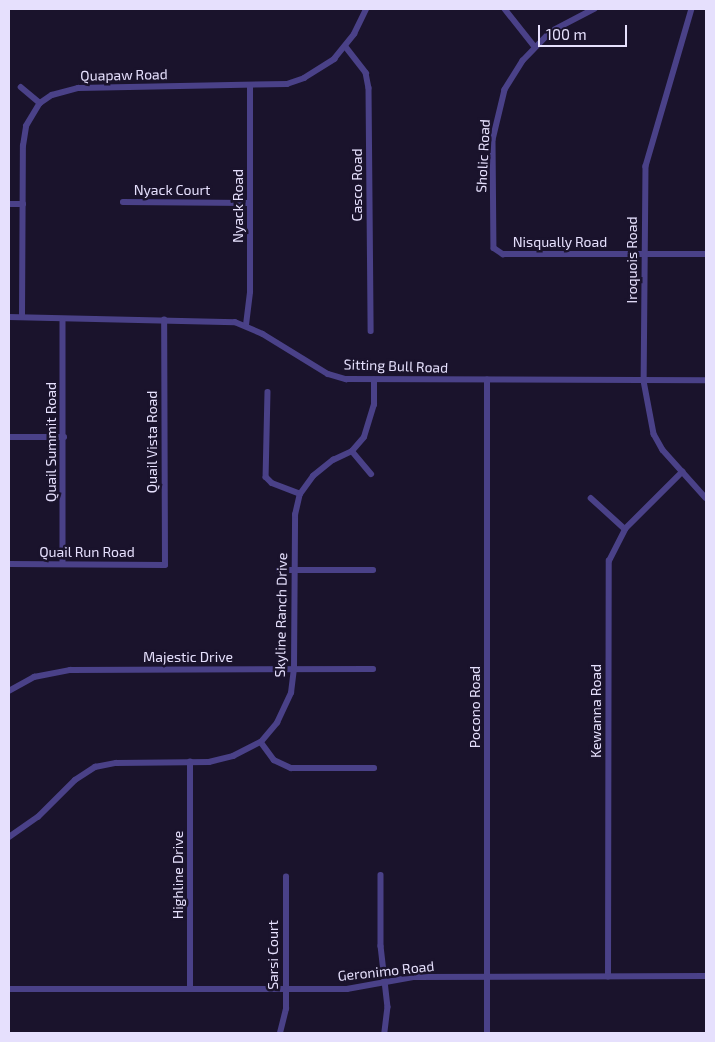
<!DOCTYPE html>
<style>
body{margin:0}
#map{position:relative;width:715px;height:1042px;overflow:hidden;background:#1a132c;font-family:"Exo 2",sans-serif}
div>[style]{position:absolute}
.minor>*{height:5.5px;margin:-2.75px;padding:0 2.75px;transform-origin:2.75px;border-radius:2.75px;background:#4a4188}
span{translate:-50% -50%;white-space:nowrap;text-align:center;line-height:1.15;-webkit-text-stroke:5px #1a132c;paint-order:stroke}
.street-label{font-size:14px;color:#e6e0fd}
.frame{position:absolute;inset:0;border:10px solid #e6e0fd;pointer-events:none}
.scale{position:absolute;left:538px;top:25px;width:89px;height:22px;box-sizing:border-box;border:2px solid #e6e0fd;border-top:0;padding-left:6px;font-size:15px;line-height:18px;white-space:nowrap;color:#e6e0fd;-webkit-text-stroke:4px #1a132c;paint-order:stroke}
</style>
<div id="map">
<div class="minor">
<i style="left:505px;top:9px;width:48px;rotate:51.7deg"></i>
<i style="left:595px;top:9px;width:50px;rotate:152.4deg"></i>
<i style="left:551px;top:32px;width:40px;rotate:134deg"></i>
<i style="left:523px;top:61px;width:34px;rotate:122deg"></i>
<i style="left:505px;top:90px;width:51px;rotate:103.5deg"></i>
<i style="left:493px;top:140px;width:108px;rotate:89.5deg"></i>
<i style="left:494px;top:248px;width:11px;rotate:34deg"></i>
<i style="left:503px;top:254px;width:203px"></i>
<i style="left:692px;top:9px;width:164px;rotate:106.3deg"></i>
<i style="left:646px;top:166px;width:215px;rotate:90.5deg"></i>
<i style="left:644px;top:381px;width:54px;rotate:79.3deg"></i>
<i style="left:654px;top:434px;width:18px;rotate:61deg"></i>
<i style="left:663px;top:450px;width:64px;rotate:48.1deg"></i>
<i style="left:346px;top:47px;width:33px;rotate:52deg"></i>
<i style="left:366px;top:73px;width:15px;rotate:79deg"></i>
<i style="left:369px;top:88px;width:243px;rotate:89.5deg"></i>
<i style="left:21px;top:87px;width:25px;rotate:40deg"></i>
<i style="left:123px;top:202px;width:127px;rotate:0.5deg"></i>
<i style="left:9px;top:204px;width:14px"></i>
<i style="left:9px;top:317px;width:226px;rotate:1.3deg"></i>
<i style="left:235px;top:322px;width:30px;rotate:23deg"></i>
<i style="left:263px;top:334px;width:76px;rotate:31.6deg"></i>
<i style="left:328px;top:374px;width:19px;rotate:16deg"></i>
<i style="left:346px;top:379px;width:360px;rotate:0.2deg"></i>
<i style="left:22px;top:317px;width:171px;rotate:-89.7deg"></i>
<i style="left:23px;top:146px;width:20px;rotate:-81deg"></i>
<i style="left:26px;top:126px;width:27px;rotate:-59deg"></i>
<i style="left:40px;top:103px;width:14px;rotate:-34deg"></i>
<i style="left:52px;top:95px;width:27px;rotate:-15deg"></i>
<i style="left:78px;top:88px;width:209px;rotate:-1.1deg"></i>
<i style="left:287px;top:84px;width:18px;rotate:-19deg"></i>
<i style="left:304px;top:78px;width:36px;rotate:-32deg"></i>
<i style="left:334px;top:59px;width:32px;rotate:-51deg"></i>
<i style="left:354px;top:34px;width:28px;rotate:-64deg"></i>
<i style="left:63px;top:320px;width:244px;rotate:90deg"></i>
<i style="left:246px;top:325px;width:33px;rotate:-83deg"></i>
<i style="left:250px;top:292px;width:206px;rotate:-90deg"></i>
<i style="left:268px;top:392px;width:85px;rotate:91.3deg"></i>
<i style="left:266px;top:477px;width:8px;rotate:45deg"></i>
<i style="left:272px;top:483px;width:30px;rotate:21deg"></i>
<i style="left:9px;top:437px;width:55px"></i>
<i style="left:352px;top:451px;width:30px;rotate:50deg"></i>
<i style="left:591px;top:498px;width:46px;rotate:42.4deg"></i>
<i style="left:9px;top:564px;width:156px;rotate:0.4deg"></i>
<i style="left:165px;top:565px;width:245px;rotate:-90.2deg"></i>
<i style="left:279px;top:570px;width:94px"></i>
<i style="left:9px;top:691px;width:29px;rotate:-29deg"></i>
<i style="left:34px;top:677px;width:37px;rotate:-11deg"></i>
<i style="left:70px;top:670px;width:303px;rotate:-0.2deg"></i>
<i style="left:261px;top:742px;width:22px;rotate:54deg"></i>
<i style="left:274px;top:760px;width:19px;rotate:25deg"></i>
<i style="left:291px;top:768px;width:83px"></i>
<i style="left:9px;top:837px;width:35px;rotate:-35deg"></i>
<i style="left:38px;top:817px;width:52px;rotate:-45deg"></i>
<i style="left:75px;top:780px;width:24px;rotate:-33deg"></i>
<i style="left:95px;top:767px;width:21px;rotate:-11deg"></i>
<i style="left:116px;top:763px;width:93px;rotate:-0.6deg"></i>
<i style="left:209px;top:762px;width:25px;rotate:-14deg"></i>
<i style="left:233px;top:756px;width:31px;rotate:-27deg"></i>
<i style="left:261px;top:742px;width:25px;rotate:-50deg"></i>
<i style="left:277px;top:723px;width:33px;rotate:-65deg"></i>
<i style="left:291px;top:693px;width:24px;rotate:-83deg"></i>
<i style="left:294px;top:669px;width:154px;rotate:-89.6deg"></i>
<i style="left:295px;top:515px;width:22px;rotate:-77deg"></i>
<i style="left:300px;top:494px;width:22px;rotate:-54deg"></i>
<i style="left:313px;top:476px;width:26px;rotate:-39deg"></i>
<i style="left:333px;top:460px;width:21px;rotate:-25deg"></i>
<i style="left:352px;top:451px;width:18px;rotate:-49deg"></i>
<i style="left:364px;top:437px;width:34px;rotate:-73deg"></i>
<i style="left:374px;top:405px;width:25px;rotate:-90deg"></i>
<i style="left:381px;top:875px;width:71px;rotate:90deg"></i>
<i style="left:381px;top:946px;width:61px;rotate:83.5deg"></i>
<i style="left:388px;top:1007px;width:26px;rotate:97deg"></i>
<i style="left:608px;top:977px;width:416px;rotate:-89.9deg"></i>
<i style="left:609px;top:561px;width:36px;rotate:-63deg"></i>
<i style="left:625px;top:529px;width:81px;rotate:-45deg"></i>
<i style="left:190px;top:988px;width:226px;rotate:-90deg"></i>
<i style="left:9px;top:989px;width:338px"></i>
<i style="left:347px;top:989px;width:67px;rotate:-10.3deg"></i>
<i style="left:413px;top:977px;width:293px;rotate:-0.2deg"></i>
<i style="left:280px;top:1033px;width:25px;rotate:-76deg"></i>
<i style="left:286px;top:1009px;width:132px;rotate:-90deg"></i>
<i style="left:487px;top:1033px;width:653px;rotate:-90deg"></i>
</div>
<div class="street-label">
<span style="left:124px;top:75px;rotate:-1deg">Quapaw Road</span>
<span style="left:483px;top:156px;rotate:-87deg">Sholic Road</span>
<span style="left:357px;top:185px;rotate:-90deg">Casco Road</span>
<span style="left:172px;top:190px">Nyack Court</span>
<span style="left:238px;top:206px;rotate:-90deg">Nyack Road</span>
<span style="left:560px;top:242px">Nisqually Road</span>
<span style="left:632px;top:260px;rotate:-90deg">Iroquois Road</span>
<span style="left:396px;top:366px;rotate:2deg">Sitting Bull Road</span>
<span style="left:51px;top:442px;rotate:-90deg">Quail Summit Road</span>
<span style="left:152px;top:442px;rotate:-90deg">Quail Vista Road</span>
<span style="left:87px;top:552px">Quail Run Road</span>
<span style="left:281px;top:615px;rotate:-89deg">Skyline Ranch Drive</span>
<span style="left:188px;top:657px">Majestic Drive</span>
<span style="left:475px;top:707px;rotate:-90deg">Pocono Road</span>
<span style="left:596px;top:711px;rotate:-90deg">Kewanna Road</span>
<span style="left:178px;top:875px;rotate:-90deg">Highline Drive</span>
<span style="left:273px;top:955px;rotate:-90deg">Sarsi Court</span>
<span style="left:386px;top:971px;rotate:-6deg">Geronimo Road</span>
</div>
<div class="frame"></div>
<div class="scale">100 m</div>
</div>
